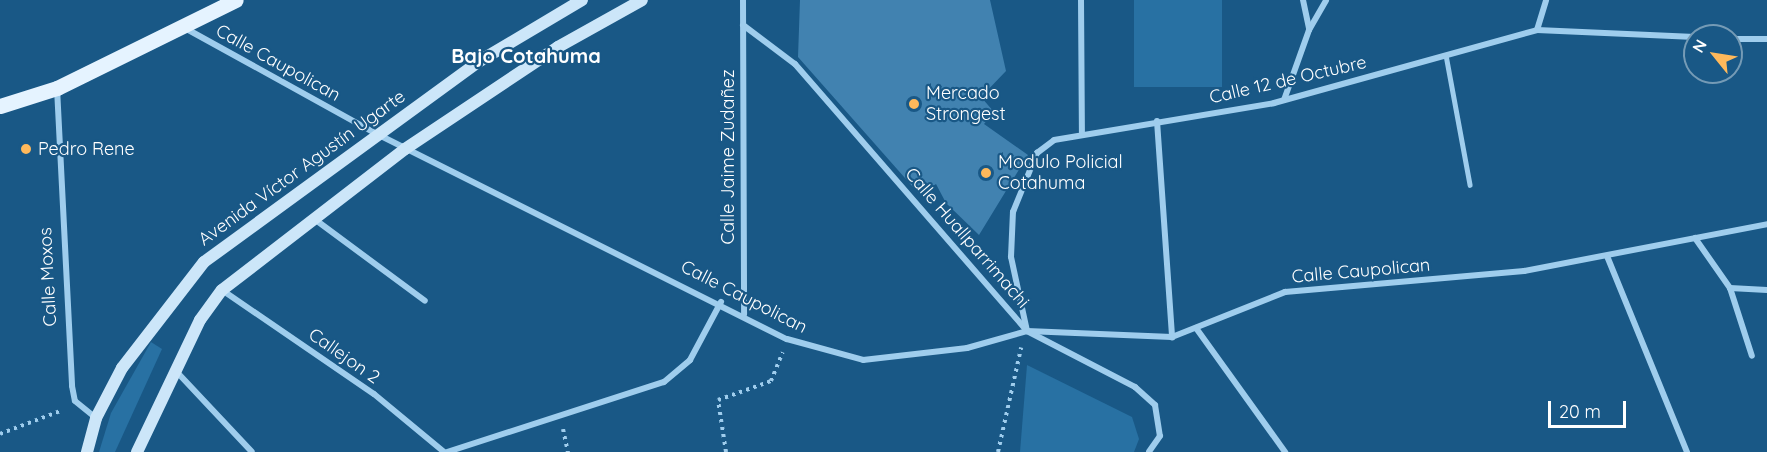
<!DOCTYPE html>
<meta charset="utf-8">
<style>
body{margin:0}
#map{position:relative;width:1767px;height:452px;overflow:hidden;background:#195886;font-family:Quicksand,sans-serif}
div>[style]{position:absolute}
.green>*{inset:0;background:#2871a3;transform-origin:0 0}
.building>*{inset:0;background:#4182b0}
.path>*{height:4px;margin-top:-2px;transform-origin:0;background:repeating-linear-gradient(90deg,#9fcded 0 3px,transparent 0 7.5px)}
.lane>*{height:4.5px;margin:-2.25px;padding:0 2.25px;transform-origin:2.25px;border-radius:2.25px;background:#9fcded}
.street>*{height:6px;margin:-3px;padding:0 3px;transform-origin:3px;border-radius:3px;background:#9fcded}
.secondary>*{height:12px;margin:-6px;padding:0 6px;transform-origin:6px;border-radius:6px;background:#cce6f9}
.primary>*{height:15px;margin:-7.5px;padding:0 7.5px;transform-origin:7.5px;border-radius:7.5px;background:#e5f3ff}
.dots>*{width:16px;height:16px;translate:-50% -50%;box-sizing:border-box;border:3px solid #195886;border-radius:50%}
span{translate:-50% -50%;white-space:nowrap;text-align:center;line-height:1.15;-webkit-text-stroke:4.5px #195886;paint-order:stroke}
.street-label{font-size:18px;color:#fff}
.poi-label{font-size:18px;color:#fff}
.left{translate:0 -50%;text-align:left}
.neighbourhood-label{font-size:20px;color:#fff;font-weight:700}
.north{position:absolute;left:1683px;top:24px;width:60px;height:60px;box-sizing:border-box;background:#195886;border:2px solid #759bb6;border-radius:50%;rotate:300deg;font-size:16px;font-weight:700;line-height:24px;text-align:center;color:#fff}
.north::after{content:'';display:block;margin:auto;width:21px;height:27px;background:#ffb95b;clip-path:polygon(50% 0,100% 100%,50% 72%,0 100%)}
.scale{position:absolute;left:1548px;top:401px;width:78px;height:27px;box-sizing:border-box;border:3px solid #fff;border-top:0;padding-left:8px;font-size:18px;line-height:21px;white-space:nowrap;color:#fff;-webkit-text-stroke:4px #195886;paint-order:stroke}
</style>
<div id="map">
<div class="green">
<i style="left:1134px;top:0;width:88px;height:87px"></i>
<i style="clip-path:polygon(151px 342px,162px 349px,115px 452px,99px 452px,111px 413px)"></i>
<i style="clip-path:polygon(1027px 365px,1132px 417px,1139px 439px,1134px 452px,1020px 452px)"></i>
</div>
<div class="building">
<i style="clip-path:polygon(800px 0,990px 0,1006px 71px,981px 97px,994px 112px,984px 124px,1028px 155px,979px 235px,946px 203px,936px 184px,920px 195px,798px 57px)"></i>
</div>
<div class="path">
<i style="left:563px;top:429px;width:24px;rotate:78deg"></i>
<i style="left:0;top:434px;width:67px;rotate:-20.9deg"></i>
<i style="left:726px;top:452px;width:53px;rotate:-98.7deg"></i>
<i style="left:718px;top:400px;width:56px;rotate:-19.7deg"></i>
<i style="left:771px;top:381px;width:31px;rotate:-68deg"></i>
<i style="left:998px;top:452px;width:107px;rotate:-77.5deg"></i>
</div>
<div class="lane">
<i style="left:1446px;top:55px;width:132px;rotate:79.5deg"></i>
</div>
<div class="street">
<i style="left:743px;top:0;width:314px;rotate:89.8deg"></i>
<i style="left:1081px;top:0;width:132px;rotate:89.6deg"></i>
<i style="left:1303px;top:0;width:30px;rotate:78deg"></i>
<i style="left:743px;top:25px;width:65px;rotate:36.9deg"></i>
<i style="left:795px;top:64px;width:354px;rotate:49deg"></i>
<i style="left:1027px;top:331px;width:122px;rotate:27.4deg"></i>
<i style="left:1135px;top:387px;width:27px;rotate:42deg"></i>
<i style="left:1155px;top:405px;width:31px;rotate:81deg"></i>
<i style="left:1160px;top:436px;width:19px;rotate:125deg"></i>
<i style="left:183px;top:27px;width:222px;rotate:28.9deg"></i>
<i style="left:377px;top:134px;width:458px;rotate:26.6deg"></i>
<i style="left:787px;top:339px;width:79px;rotate:15.4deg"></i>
<i style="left:863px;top:360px;width:105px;rotate:-6.6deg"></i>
<i style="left:967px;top:348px;width:62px;rotate:-15.8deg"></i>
<i style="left:1027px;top:331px;width:145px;rotate:2.4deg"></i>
<i style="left:1172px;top:337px;width:122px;rotate:-21.7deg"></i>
<i style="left:1285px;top:292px;width:240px;rotate:-5deg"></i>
<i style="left:1524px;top:271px;width:248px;rotate:-10.9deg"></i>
<i style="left:1537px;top:30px;width:31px;rotate:-73deg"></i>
<i style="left:1731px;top:39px;width:36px"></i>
<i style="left:57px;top:88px;width:298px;rotate:87.1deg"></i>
<i style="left:72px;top:386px;width:15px;rotate:79deg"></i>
<i style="left:75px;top:401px;width:27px;rotate:39deg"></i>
<i style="left:1284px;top:100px;width:74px;rotate:-70.3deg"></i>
<i style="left:1309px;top:30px;width:34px;rotate:-60deg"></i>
<i style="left:1157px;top:121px;width:217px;rotate:86deg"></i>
<i style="left:313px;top:218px;width:139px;rotate:36.5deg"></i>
<i style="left:1695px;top:238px;width:61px;rotate:55deg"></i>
<i style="left:1730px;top:288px;width:71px;rotate:72.1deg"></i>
<i style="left:1607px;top:256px;width:212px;rotate:67.8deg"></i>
<i style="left:1730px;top:288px;width:37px;rotate:3deg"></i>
<i style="left:222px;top:290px;width:184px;rotate:34.4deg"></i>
<i style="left:374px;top:394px;width:91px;rotate:39.6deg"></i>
<i style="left:1196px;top:328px;width:153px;rotate:54.3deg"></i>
<i style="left:1027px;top:331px;width:76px;rotate:-102.2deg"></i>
<i style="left:1011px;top:257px;width:45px;rotate:-87.5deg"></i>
<i style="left:1013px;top:212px;width:64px;rotate:-67.9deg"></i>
<i style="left:1037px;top:153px;width:21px;rotate:-37deg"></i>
<i style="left:1054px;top:140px;width:223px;rotate:-9.5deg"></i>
<i style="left:1274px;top:103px;width:273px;rotate:-15.5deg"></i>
<i style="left:1537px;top:30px;width:158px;rotate:2.5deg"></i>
<i style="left:175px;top:370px;width:112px;rotate:46.8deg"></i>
<i style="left:447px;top:452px;width:228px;rotate:-17.9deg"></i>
<i style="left:664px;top:382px;width:34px;rotate:-40deg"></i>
<i style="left:690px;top:360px;width:66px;rotate:-61.9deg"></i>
</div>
<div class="secondary">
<i style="left:87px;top:452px;width:35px;rotate:-75deg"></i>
<i style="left:96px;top:418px;width:56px;rotate:-62.5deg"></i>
<i style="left:122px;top:368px;width:134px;rotate:-52.3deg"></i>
<i style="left:204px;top:262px;width:339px;rotate:-36.1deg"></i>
<i style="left:478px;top:62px;width:121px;rotate:-30.8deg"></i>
<i style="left:137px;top:452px;width:146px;rotate:-64.5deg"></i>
<i style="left:200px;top:320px;width:37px;rotate:-54deg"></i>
<i style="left:222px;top:290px;width:231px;rotate:-37.6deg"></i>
<i style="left:405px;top:149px;width:184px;rotate:-33.7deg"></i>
<i style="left:558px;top:47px;width:96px;rotate:-29.2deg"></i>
</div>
<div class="primary">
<i style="left:0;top:106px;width:60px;rotate:-17.5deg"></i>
<i style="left:57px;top:88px;width:199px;rotate:-26.2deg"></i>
</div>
<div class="dots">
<i style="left:914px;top:104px;background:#ffb95b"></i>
<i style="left:26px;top:149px;background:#ffb95b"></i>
<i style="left:986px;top:173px;background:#ffb95b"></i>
</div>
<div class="street-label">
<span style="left:278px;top:63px;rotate:29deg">Calle Caupolican</span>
<span style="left:1288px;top:80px;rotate:-13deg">Calle 12 de Octubre</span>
<span style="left:728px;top:157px;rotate:-90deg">Calle Jaime Zudañez</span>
<span style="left:302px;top:168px;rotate:-36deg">Avenida Víctor Agustín Ugarte</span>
<span style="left:967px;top:238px;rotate:49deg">Calle Huallparrimachi</span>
<span style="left:1361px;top:271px;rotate:-5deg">Calle Caupolican</span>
<span style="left:48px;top:277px;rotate:-93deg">Calle Moxos</span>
<span style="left:744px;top:297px;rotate:27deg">Calle Caupolican</span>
<span style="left:344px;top:356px;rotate:35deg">Callejon 2</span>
</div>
<div class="poi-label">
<span class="left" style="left:926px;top:104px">Mercado<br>Strongest</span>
<span class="left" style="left:38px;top:149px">Pedro Rene</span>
<span class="left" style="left:998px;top:173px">Modulo Policial<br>Cotahuma</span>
</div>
<div class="neighbourhood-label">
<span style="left:526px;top:55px">Bajo Cotahuma</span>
</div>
<div class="north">N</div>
<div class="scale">20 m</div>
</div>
